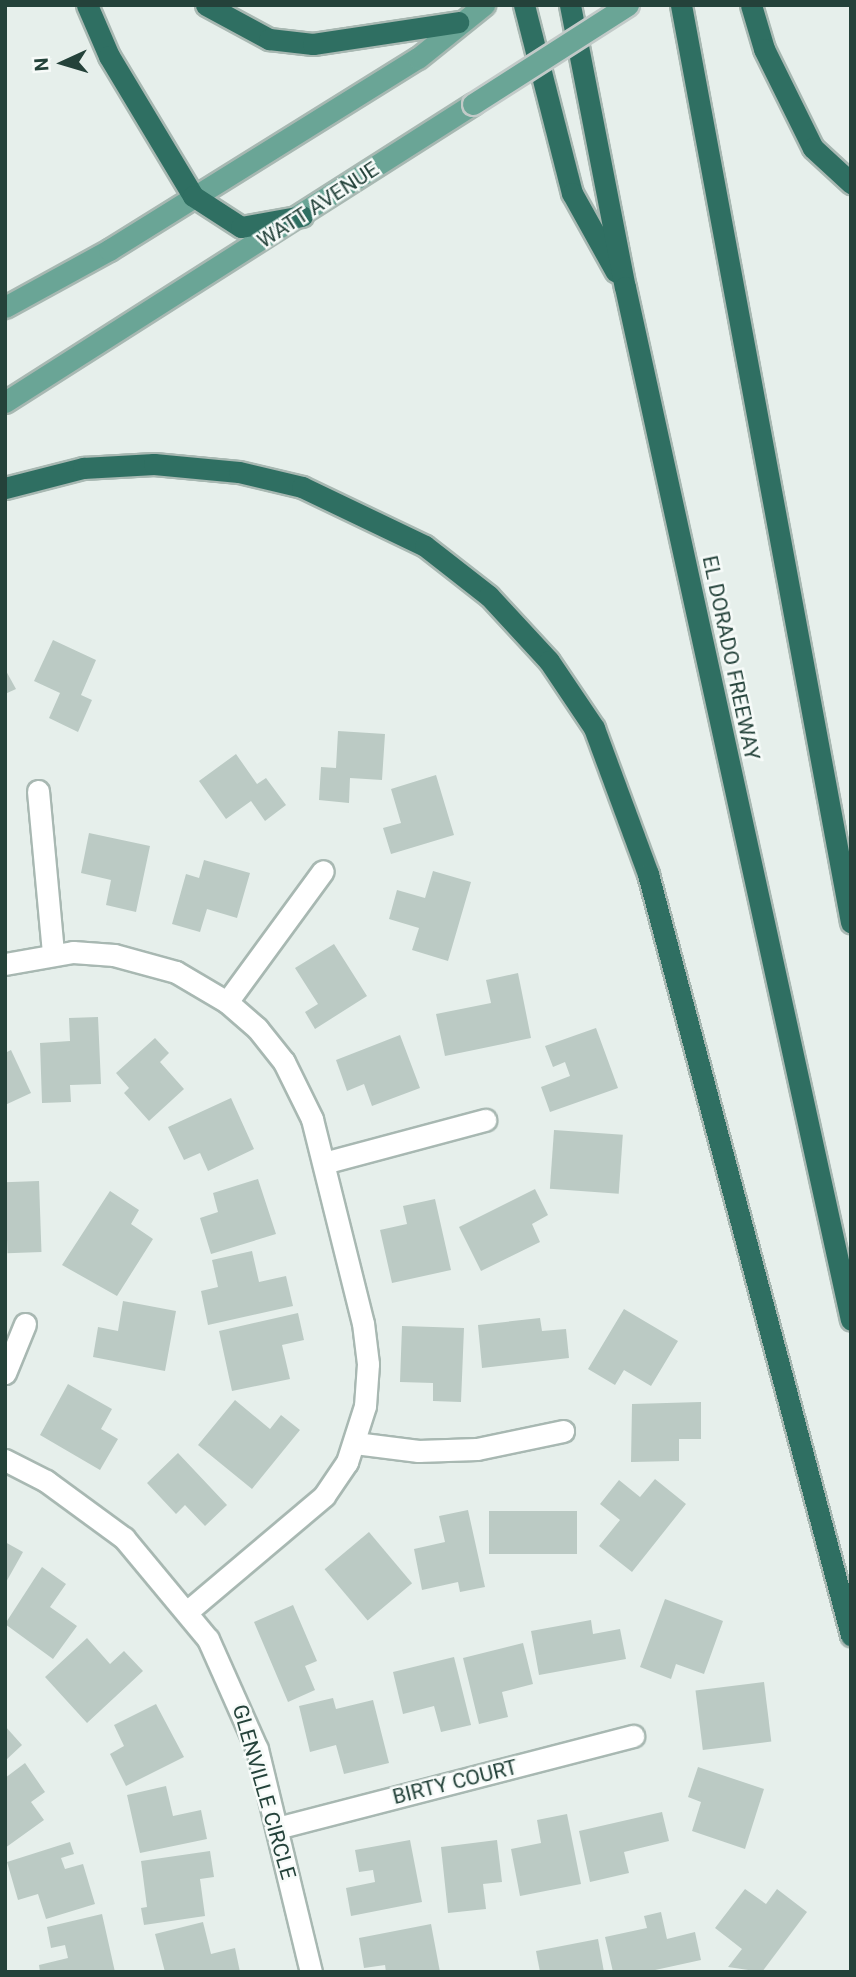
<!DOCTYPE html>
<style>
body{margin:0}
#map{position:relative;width:856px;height:1977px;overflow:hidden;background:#e6efeb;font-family:Roboto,sans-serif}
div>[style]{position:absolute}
.building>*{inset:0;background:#bbcac4;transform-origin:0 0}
.roads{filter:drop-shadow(2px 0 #a8b8b2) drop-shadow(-2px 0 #a8b8b2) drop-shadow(0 2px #a8b8b2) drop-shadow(0 -2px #a8b8b2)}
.street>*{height:21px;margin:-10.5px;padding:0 10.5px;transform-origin:10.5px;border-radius:10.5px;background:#fff}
.primary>*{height:21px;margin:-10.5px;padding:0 10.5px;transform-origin:10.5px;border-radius:10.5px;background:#6aa596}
.highway>*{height:21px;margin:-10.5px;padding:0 10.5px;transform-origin:10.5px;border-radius:10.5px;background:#2f6f62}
.bridges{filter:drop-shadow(2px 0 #c2cac8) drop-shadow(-2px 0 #c2cac8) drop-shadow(0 2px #c2cac8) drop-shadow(0 -2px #c2cac8)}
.primary-bridge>*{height:21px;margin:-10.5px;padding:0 10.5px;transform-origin:10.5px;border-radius:10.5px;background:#6aa596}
span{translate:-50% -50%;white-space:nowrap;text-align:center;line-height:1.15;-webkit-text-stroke:5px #f7fbf9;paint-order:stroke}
.street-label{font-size:21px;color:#24423a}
.frame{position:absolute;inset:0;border:7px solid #24423a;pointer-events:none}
.north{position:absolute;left:28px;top:28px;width:70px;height:70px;-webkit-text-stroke:5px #f7fbf9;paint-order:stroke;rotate:266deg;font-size:19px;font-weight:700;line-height:28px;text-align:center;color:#24423a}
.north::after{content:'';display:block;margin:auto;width:24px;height:32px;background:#24423a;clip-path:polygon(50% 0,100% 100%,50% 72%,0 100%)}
</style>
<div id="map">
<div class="building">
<i style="clip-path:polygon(53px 640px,96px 660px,81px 695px,92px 700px,78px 732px,49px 718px,60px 693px,34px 681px)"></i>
<i style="clip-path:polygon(5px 669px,16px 689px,5px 694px)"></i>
<i style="clip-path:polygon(338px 731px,385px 734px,382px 780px,350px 778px,349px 803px,319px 800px,321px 767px,336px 768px)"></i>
<i style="clip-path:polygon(236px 754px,257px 784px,266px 778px,286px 805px,265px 821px,251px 801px,226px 819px,199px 781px)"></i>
<i style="clip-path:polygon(436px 775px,454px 835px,391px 854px,383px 828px,401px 823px,391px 789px)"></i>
<i style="clip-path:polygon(89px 833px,150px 846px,136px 912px,106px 905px,111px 880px,81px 873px)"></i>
<i style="clip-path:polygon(204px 860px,250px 873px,237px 918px,207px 909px,200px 932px,172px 924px,186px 874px,199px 878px)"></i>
<i style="clip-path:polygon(433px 871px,471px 882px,448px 961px,412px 950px,419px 928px,389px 919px,397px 890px,425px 898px)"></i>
<i style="clip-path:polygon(334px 944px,367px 996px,315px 1029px,305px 1012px,318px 1004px,295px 968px)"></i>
<i style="clip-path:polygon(518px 973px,531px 1038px,445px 1056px,436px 1014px,491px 1003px,486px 980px)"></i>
<i style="clip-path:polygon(98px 1017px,101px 1084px,70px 1085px,71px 1102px,42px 1103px,40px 1043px,70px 1041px,69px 1018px)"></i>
<i style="clip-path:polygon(596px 1028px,618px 1088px,550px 1112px,541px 1087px,570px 1076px,565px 1062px,553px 1067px,545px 1046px)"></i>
<i style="clip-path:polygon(400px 1035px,420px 1088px,372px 1106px,364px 1084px,347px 1091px,336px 1060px)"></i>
<i style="clip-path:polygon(155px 1038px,169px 1053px,160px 1062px,184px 1089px,149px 1121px,124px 1093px,129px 1088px,116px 1073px)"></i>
<i style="clip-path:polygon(11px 1050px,31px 1093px,5px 1105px,5px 1053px)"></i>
<i style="clip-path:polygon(231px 1098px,254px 1149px,208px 1171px,200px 1153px,184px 1160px,168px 1127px)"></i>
<i style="left:554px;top:1130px;width:69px;height:59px;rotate:4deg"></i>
<i style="clip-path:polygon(258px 1179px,276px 1234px,211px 1254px,200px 1218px,218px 1212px,213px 1193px)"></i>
<i style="left:39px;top:1181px;width:71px;height:34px;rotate:88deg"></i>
<i style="clip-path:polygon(535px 1189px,548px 1215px,532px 1224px,540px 1242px,481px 1271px,459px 1227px)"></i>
<i style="clip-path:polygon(110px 1191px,139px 1210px,131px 1224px,153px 1239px,117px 1296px,62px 1265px)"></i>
<i style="clip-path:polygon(435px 1199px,451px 1270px,392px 1283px,380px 1230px,407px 1224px,403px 1206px)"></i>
<i style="clip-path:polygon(252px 1251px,259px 1282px,286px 1276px,293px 1306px,208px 1325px,201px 1291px,218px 1287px,212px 1260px)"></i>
<i style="clip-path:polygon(123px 1301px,176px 1311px,165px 1371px,93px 1357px,98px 1327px,118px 1331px)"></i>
<i style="clip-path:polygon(624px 1309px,678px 1341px,651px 1386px,624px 1370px,615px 1385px,588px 1369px)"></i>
<i style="clip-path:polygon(298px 1313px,304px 1340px,282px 1345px,290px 1379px,232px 1391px,219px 1331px)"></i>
<i style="clip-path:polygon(540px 1318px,542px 1331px,566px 1329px,569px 1358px,482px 1368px,478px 1325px)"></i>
<i style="clip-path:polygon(402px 1326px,464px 1328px,461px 1402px,433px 1401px,433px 1383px,400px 1382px)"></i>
<i style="clip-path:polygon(68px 1384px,112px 1409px,101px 1429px,118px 1439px,100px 1470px,40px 1435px)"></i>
<i style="clip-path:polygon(235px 1400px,270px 1429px,281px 1415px,300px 1430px,252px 1489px,198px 1445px)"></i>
<i style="clip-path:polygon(701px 1402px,701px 1439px,679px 1439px,679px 1461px,631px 1462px,632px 1404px)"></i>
<i style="clip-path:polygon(178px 1453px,227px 1505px,205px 1526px,185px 1505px,176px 1514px,147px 1483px)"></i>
<i style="clip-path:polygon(655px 1479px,686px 1504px,632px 1572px,599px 1546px,620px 1520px,600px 1504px,619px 1480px,640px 1497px)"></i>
<i style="clip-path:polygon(468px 1510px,485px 1587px,460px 1592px,458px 1582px,422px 1590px,414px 1549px,445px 1542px,439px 1516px)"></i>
<i style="left:489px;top:1511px;width:88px;height:43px"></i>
<i style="left:369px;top:1532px;width:67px;height:58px;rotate:50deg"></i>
<i style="clip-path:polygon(5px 1542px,23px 1552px,5px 1584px)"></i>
<i style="clip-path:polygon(42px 1567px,66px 1584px,50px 1607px,77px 1626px,53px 1659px,5px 1624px)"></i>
<i style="clip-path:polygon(665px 1599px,723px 1621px,704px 1674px,676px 1664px,671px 1679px,640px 1667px)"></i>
<i style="clip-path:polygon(293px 1605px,317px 1661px,305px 1666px,315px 1690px,288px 1702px,254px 1622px)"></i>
<i style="clip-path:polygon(591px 1620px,593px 1634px,620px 1629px,626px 1659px,539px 1675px,531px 1631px)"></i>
<i style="clip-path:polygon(87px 1638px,110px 1664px,124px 1651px,143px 1671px,87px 1723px,45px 1677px)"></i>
<i style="clip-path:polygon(523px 1643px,533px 1684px,502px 1692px,508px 1717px,479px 1724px,463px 1658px)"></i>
<i style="clip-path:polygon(454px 1657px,471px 1725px,441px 1732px,434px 1706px,403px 1714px,393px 1672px)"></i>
<i style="left:764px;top:1682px;width:60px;height:69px;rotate:83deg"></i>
<i style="clip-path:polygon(333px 1698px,336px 1709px,373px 1700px,389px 1763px,344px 1774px,336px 1745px,310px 1752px,299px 1706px)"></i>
<i style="clip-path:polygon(156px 1704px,184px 1757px,126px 1786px,110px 1754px,124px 1746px,114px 1725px)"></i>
<i style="clip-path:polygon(5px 1726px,22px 1745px,5px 1761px)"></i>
<i style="clip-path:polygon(25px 1763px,45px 1792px,31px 1802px,44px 1820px,5px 1848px,5px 1778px)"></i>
<i style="clip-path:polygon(698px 1767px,764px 1789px,745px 1849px,692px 1831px,701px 1802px,688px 1797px)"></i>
<i style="clip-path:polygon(166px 1786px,173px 1816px,201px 1810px,207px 1839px,140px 1853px,127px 1795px)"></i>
<i style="clip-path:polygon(662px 1812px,669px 1841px,624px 1852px,629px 1873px,590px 1882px,579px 1831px)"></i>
<i style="clip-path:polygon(567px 1814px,581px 1884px,520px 1896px,511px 1849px,541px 1843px,537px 1820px)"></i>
<i style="clip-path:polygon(410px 1840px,422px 1902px,351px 1916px,346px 1888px,375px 1882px,373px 1870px,359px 1872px,355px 1850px)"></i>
<i style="clip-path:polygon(497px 1840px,502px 1882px,483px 1884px,486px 1909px,448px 1913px,441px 1847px)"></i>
<i style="clip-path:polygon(70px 1842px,74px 1854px,61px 1858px,65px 1869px,83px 1864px,95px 1904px,46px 1919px,38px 1894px,18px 1900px,7px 1862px)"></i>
<i style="clip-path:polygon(210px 1851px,214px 1877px,200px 1879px,205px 1916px,144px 1925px,141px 1908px,147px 1907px,141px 1861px)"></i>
<i style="clip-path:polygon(745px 1889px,766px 1904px,777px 1889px,807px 1912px,762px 1972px,728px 1967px,742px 1949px,715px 1928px)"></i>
<i style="clip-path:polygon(661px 1912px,667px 1939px,695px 1932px,701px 1960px,646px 1972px,613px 1972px,605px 1937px,647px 1928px,644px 1916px)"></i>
<i style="clip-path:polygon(102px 1914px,115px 1972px,40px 1972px,39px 1965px,68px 1958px,65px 1945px,51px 1948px,47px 1927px)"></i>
<i style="clip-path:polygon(203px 1922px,211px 1954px,235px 1948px,240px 1972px,165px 1972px,155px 1934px)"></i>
<i style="clip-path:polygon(431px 1924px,440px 1972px,386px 1972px,385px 1965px,364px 1968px,359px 1938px)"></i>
<i style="clip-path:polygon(598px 1939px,604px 1972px,540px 1972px,536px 1951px)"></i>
</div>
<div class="roads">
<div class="street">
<i style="left:38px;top:791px;width:164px;rotate:84.7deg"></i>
<i style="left:5px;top:964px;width:69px;rotate:-10deg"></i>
<i style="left:73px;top:952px;width:41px;rotate:4.2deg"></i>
<i style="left:114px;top:955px;width:64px;rotate:15.3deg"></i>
<i style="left:176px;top:972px;width:59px;rotate:30.5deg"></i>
<i style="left:227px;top:1002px;width:40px;rotate:41deg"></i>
<i style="left:257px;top:1028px;width:43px;rotate:51.5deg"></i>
<i style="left:284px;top:1062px;width:64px;rotate:63.8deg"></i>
<i style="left:312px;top:1119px;width:210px;rotate:76deg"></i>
<i style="left:363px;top:1323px;width:41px;rotate:83deg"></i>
<i style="left:368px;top:1364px;width:42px;rotate:94.1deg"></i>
<i style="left:365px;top:1406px;width:59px;rotate:107.8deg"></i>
<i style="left:347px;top:1462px;width:41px;rotate:124.1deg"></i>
<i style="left:324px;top:1496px;width:177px;rotate:139.8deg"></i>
<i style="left:227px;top:1002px;width:162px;rotate:-53.8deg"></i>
<i style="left:324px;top:1163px;width:167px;rotate:-15deg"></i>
<i style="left:5px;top:1373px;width:53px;rotate:-67.8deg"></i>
<i style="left:355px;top:1443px;width:64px;rotate:7.2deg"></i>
<i style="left:418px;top:1451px;width:59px;rotate:-1.9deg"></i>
<i style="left:477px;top:1449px;width:88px;rotate:-11.8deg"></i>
<i style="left:5px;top:1460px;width:46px;rotate:27.1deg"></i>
<i style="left:46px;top:1481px;width:97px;rotate:36.2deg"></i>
<i style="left:124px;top:1538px;width:131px;rotate:50.3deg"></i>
<i style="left:208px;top:1639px;width:120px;rotate:66deg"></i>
<i style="left:257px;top:1749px;width:229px;rotate:76.4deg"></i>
<i style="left:277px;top:1828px;width:368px;rotate:-14.5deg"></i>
</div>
<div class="primary">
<i style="left:5px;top:307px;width:119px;rotate:-28.7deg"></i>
<i style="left:109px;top:250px;width:364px;rotate:-31.9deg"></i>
<i style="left:418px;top:58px;width:85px;rotate:-38.8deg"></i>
<i style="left:5px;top:402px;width:555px;rotate:-32.49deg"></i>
</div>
<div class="highway">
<i style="left:87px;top:5px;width:56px;rotate:66.7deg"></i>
<i style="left:109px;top:56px;width:163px;rotate:59deg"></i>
<i style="left:193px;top:196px;width:57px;rotate:32.9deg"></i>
<i style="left:241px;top:227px;width:62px;rotate:-10.2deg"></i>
<i style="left:206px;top:5px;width:72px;rotate:28.4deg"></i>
<i style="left:269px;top:39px;width:44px;rotate:6.5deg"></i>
<i style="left:313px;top:44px;width:147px;rotate:-8.6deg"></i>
<i style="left:524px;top:5px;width:194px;rotate:75.7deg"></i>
<i style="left:572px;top:193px;width:90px;rotate:60.9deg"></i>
<i style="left:570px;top:5px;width:287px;rotate:79deg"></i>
<i style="left:625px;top:287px;width:1057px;rotate:77.66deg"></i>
<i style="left:681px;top:5px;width:933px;rotate:79.5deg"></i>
<i style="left:751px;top:5px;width:46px;rotate:73.5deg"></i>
<i style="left:764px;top:49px;width:110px;rotate:63.7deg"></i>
<i style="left:813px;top:148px;width:52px;rotate:42.6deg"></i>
<i style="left:5px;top:488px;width:81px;rotate:-14.4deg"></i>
<i style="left:83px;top:468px;width:71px;rotate:-3.2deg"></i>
<i style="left:154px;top:464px;width:85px;rotate:5.4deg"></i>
<i style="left:239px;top:472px;width:65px;rotate:13.4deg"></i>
<i style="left:302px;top:487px;width:136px;rotate:25.6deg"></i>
<i style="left:425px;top:546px;width:81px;rotate:38deg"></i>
<i style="left:489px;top:596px;width:88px;rotate:47.3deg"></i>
<i style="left:549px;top:661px;width:81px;rotate:56.1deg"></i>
<i style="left:594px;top:728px;width:156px;rotate:69.7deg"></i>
<i style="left:648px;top:874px;width:788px;rotate:75.06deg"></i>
</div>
</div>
<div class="bridges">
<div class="primary-bridge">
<i style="left:473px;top:104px;width:184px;rotate:-32.6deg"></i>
</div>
</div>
<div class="street-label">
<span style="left:318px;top:205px;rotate:-33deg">WATT AVENUE</span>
<span style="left:731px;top:658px;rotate:78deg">EL DORADO FREEWAY</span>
<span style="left:455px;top:1782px;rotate:-14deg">BIRTY COURT</span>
<span style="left:264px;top:1792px;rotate:74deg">GLENVILLE CIRCLE</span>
</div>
<div class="frame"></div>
<div class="north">N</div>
</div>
